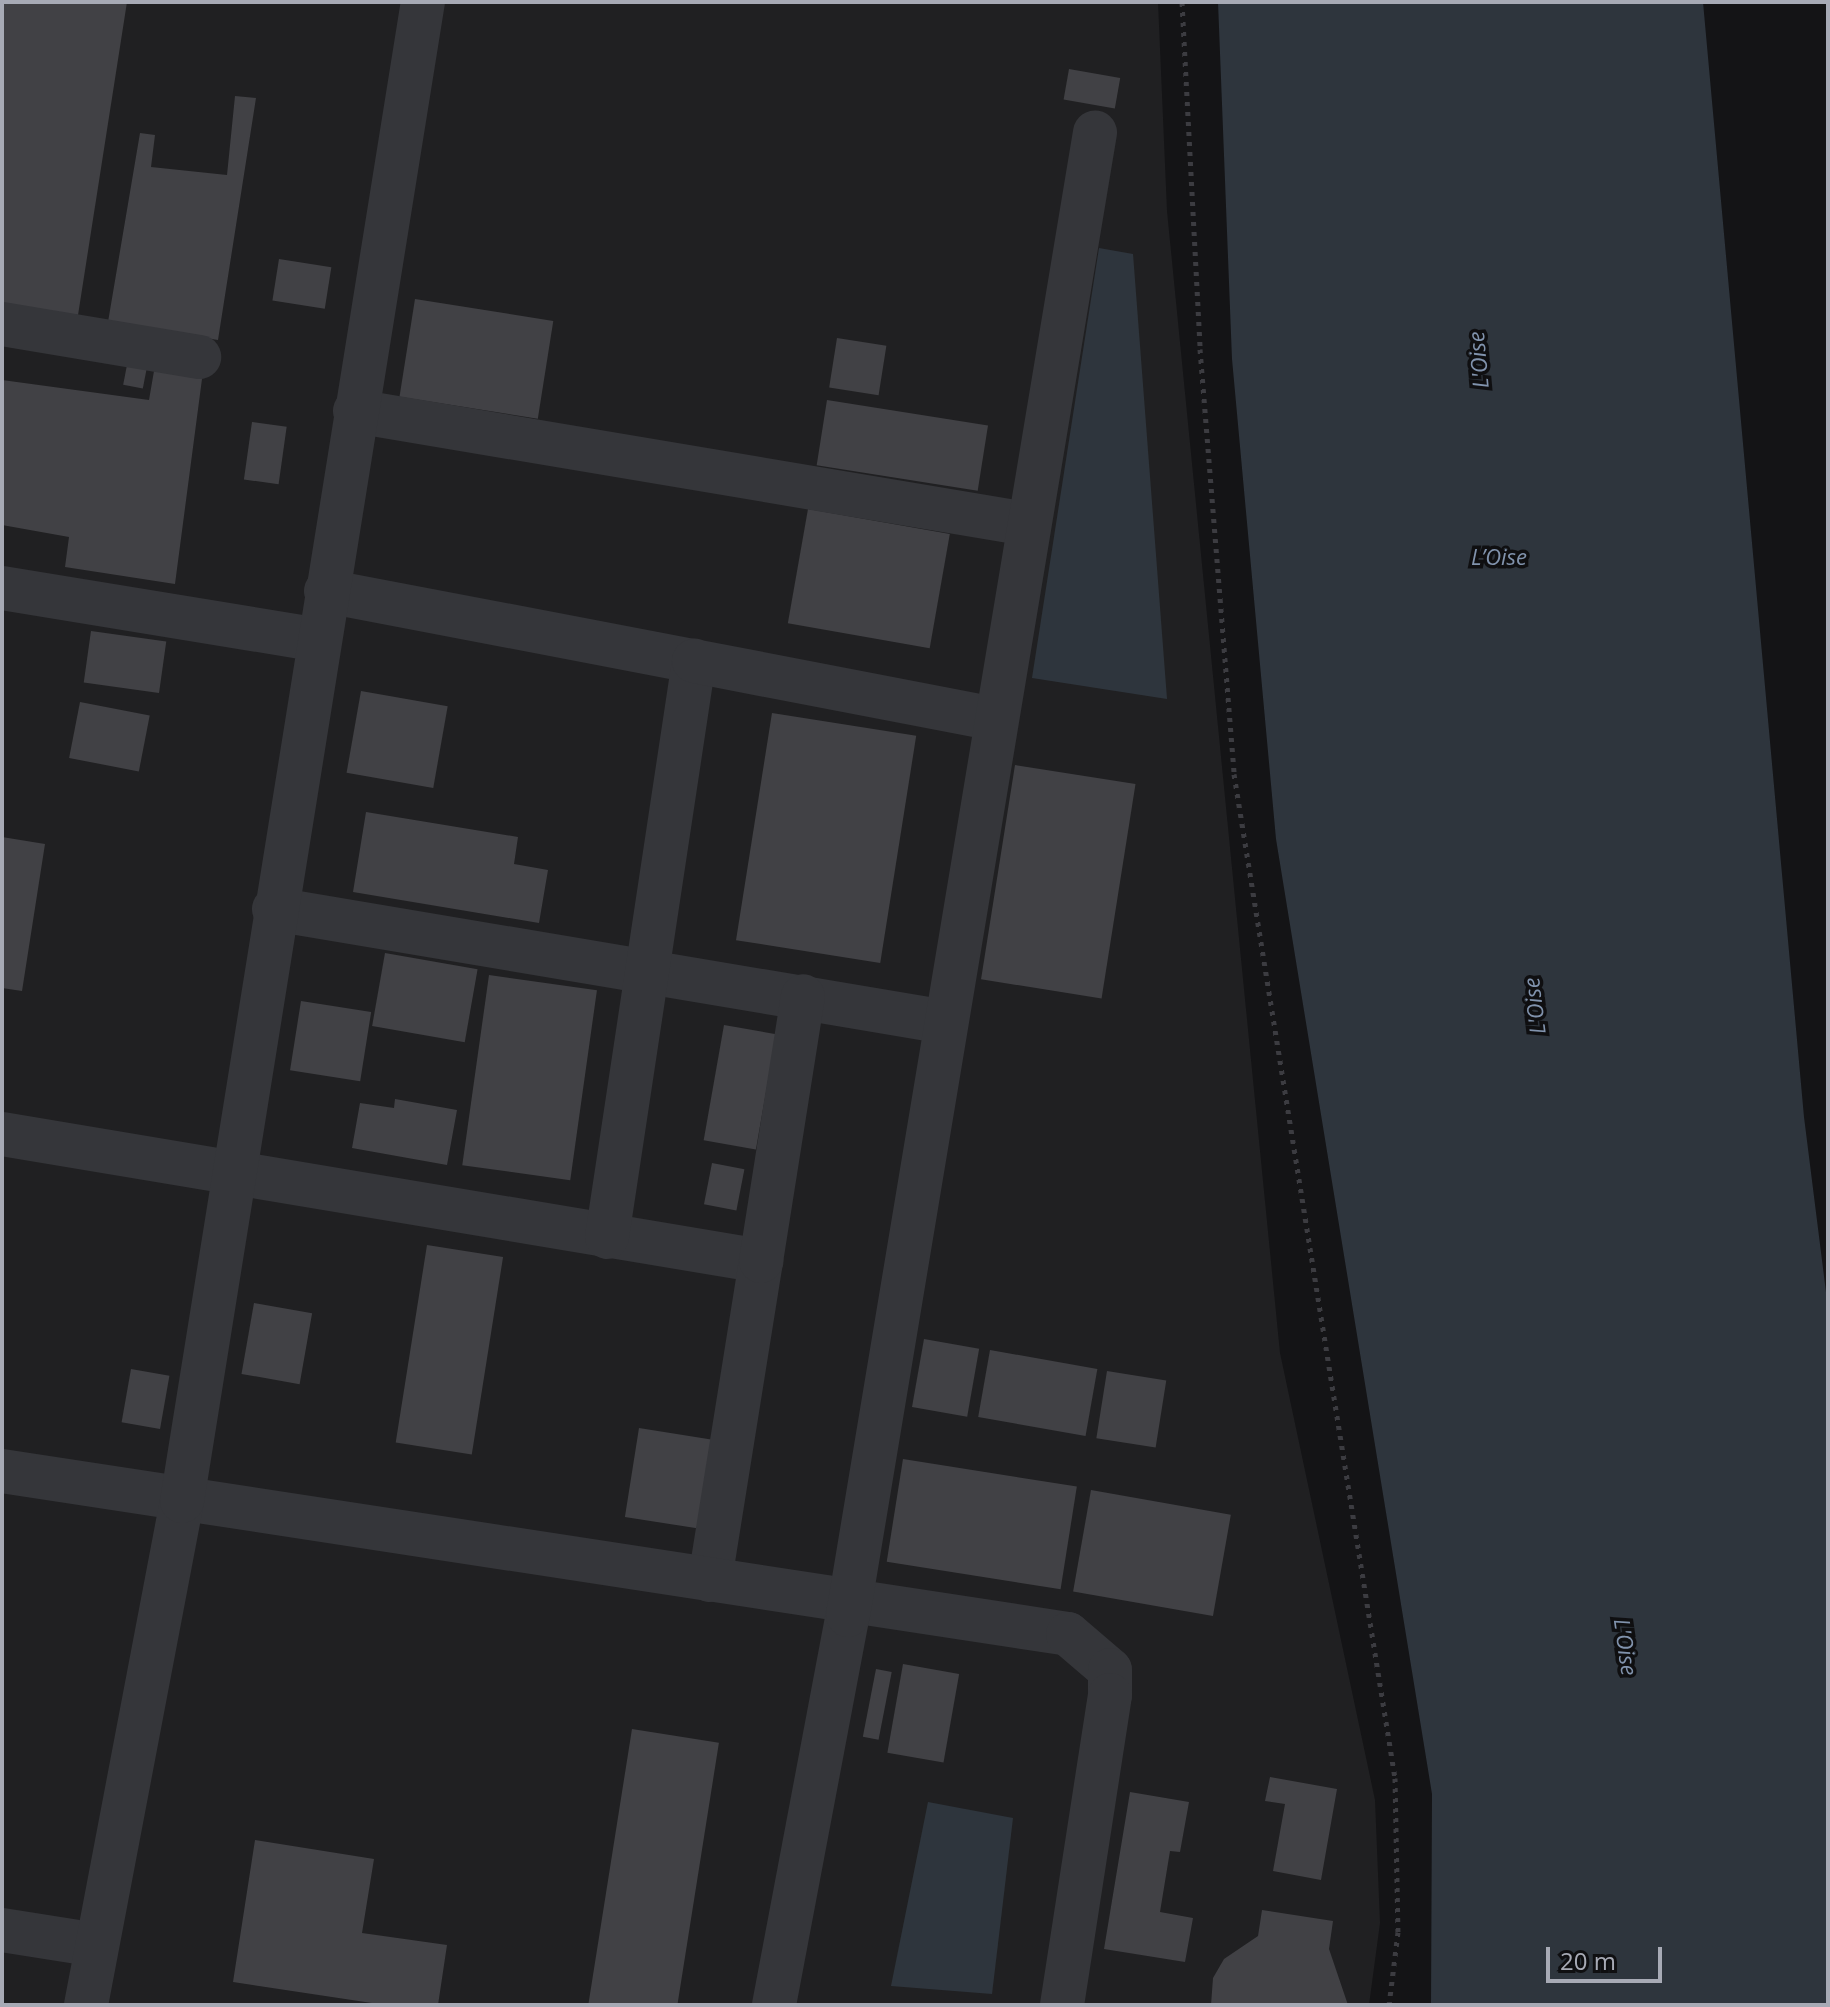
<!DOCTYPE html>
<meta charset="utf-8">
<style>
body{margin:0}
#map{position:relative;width:1830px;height:2007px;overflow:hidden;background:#141416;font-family:"Open Sans",sans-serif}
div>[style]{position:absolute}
.built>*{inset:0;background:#202022}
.water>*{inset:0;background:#2e353d}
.building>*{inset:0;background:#414145;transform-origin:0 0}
.path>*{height:5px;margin-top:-2.5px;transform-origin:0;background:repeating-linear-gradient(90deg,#3c3c41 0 4px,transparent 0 10px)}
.minor>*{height:44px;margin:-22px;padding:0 22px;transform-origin:22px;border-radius:22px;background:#35363a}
span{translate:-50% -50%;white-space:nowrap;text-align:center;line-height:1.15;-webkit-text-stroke:7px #0f0f11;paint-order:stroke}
.water-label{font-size:22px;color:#8193ad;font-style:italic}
.frame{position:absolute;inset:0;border:4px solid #a7aab5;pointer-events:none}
.scale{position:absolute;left:1546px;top:1947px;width:116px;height:36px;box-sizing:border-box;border:4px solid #a7aab5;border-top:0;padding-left:10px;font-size:24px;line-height:28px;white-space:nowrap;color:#a7aab5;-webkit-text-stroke:6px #0f0f11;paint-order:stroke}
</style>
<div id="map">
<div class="built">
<i style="clip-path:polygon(2px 2px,1158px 2px,1167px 211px,1280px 1353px,1375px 1800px,1380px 1923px,1369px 2005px,2px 2005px)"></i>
</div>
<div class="water">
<i style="clip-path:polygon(1218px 2px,1703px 2px,1804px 1117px,1828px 1308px,1828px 2005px,1431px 2005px,1432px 1794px,1276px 839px,1232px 359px)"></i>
<i style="clip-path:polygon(1099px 248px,1133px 254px,1167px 699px,1032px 678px)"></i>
<i style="clip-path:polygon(928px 1802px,1013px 1818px,992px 1994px,891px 1986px)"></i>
</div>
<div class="building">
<i style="clip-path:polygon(2px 2px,127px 2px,78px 315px,2px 303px)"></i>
<i style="left:1069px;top:69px;width:52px;height:31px;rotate:10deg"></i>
<i style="clip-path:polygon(235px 96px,256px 98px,218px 340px,108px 322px,140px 133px,155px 135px,151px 167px,227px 175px)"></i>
<i style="left:279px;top:259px;width:53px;height:42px;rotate:9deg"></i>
<i style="left:415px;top:299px;width:140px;height:99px;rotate:9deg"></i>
<i style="left:837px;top:338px;width:50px;height:50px;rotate:9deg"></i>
<i style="left:127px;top:365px;width:20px;height:20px;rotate:11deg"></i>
<i style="clip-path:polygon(154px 371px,202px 379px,175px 584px,65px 567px,69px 537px,2px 525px,2px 380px,149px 400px)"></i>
<i style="left:827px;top:400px;width:163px;height:66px;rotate:9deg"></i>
<i style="left:252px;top:422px;width:35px;height:58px;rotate:8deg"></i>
<i style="left:808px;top:509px;width:144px;height:116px;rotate:10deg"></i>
<i style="left:91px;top:631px;width:76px;height:52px;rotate:8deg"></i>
<i style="left:361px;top:691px;width:88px;height:83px;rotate:10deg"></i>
<i style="left:80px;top:702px;width:71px;height:57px;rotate:11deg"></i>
<i style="left:772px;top:713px;width:146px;height:230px;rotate:9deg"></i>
<i style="left:1015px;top:765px;width:122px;height:217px;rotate:9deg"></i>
<i style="clip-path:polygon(366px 812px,518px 837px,514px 864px,548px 870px,539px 923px,353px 892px)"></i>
<i style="clip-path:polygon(2px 837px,45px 844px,22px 991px,2px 988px)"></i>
<i style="left:385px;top:953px;width:94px;height:74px;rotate:10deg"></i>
<i style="left:489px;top:975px;width:109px;height:192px;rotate:8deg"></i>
<i style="left:301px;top:1001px;width:71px;height:70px;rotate:9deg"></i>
<i style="left:724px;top:1025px;width:53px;height:117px;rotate:10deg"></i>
<i style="clip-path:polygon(395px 1099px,457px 1110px,447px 1165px,352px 1148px,360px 1103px,394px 1108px)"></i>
<i style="left:712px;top:1163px;width:33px;height:42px;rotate:11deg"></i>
<i style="left:427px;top:1245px;width:77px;height:200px;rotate:9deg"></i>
<i style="left:254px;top:1303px;width:59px;height:72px;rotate:10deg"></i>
<i style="left:924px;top:1339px;width:56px;height:69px;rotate:10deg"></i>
<i style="left:990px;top:1350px;width:109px;height:68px;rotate:10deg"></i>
<i style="left:131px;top:1369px;width:39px;height:54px;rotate:10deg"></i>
<i style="left:1107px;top:1371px;width:60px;height:68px;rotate:9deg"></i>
<i style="left:639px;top:1428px;width:73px;height:90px;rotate:9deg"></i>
<i style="left:903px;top:1459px;width:176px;height:104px;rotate:9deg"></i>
<i style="left:1091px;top:1490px;width:142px;height:103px;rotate:10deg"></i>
<i style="left:903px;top:1664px;width:57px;height:90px;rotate:10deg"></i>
<i style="left:876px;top:1669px;width:16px;height:69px;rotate:11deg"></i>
<i style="left:632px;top:1729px;width:88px;height:279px;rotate:9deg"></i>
<i style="clip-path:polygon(1270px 1777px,1337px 1789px,1321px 1880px,1273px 1871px,1285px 1804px,1265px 1801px)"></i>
<i style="clip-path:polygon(1130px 1792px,1189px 1802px,1180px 1852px,1170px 1851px,1160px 1912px,1193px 1918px,1185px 1962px,1104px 1949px)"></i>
<i style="clip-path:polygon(255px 1840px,374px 1859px,362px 1933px,447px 1945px,438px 2005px,385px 2005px,233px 1982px)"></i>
<i style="clip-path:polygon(1262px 1910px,1333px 1921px,1329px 1949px,1348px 2005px,1211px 2005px,1213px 1978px,1224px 1959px,1258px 1936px)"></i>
</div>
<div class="path">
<i style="left:1182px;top:2px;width:347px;rotate:87deg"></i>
<i style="left:1200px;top:349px;width:426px;rotate:85.4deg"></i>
<i style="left:1234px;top:774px;width:1017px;rotate:80.89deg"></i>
<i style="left:1395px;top:1778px;width:154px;rotate:88.9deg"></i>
<i style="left:1398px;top:1932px;width:74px;rotate:97deg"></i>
</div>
<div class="minor">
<i style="left:2px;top:324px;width:200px;rotate:9.5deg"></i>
<i style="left:355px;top:411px;width:681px;rotate:9.55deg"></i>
<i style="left:2px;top:588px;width:320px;rotate:9.3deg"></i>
<i style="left:326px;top:591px;width:375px;rotate:10.8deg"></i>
<i style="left:274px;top:909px;width:681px;rotate:9.55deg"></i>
<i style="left:2px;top:1134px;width:770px;rotate:9.5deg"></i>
<i style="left:761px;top:1261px;width:323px;rotate:99.1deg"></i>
<i style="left:607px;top:1237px;width:583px;rotate:-81.41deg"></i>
<i style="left:694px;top:661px;width:308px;rotate:10.9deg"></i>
<i style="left:761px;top:1261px;width:268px;rotate:-81deg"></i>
<i style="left:2px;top:1471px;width:1078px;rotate:8.69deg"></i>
<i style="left:1068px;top:1634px;width:55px;rotate:40.6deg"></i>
<i style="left:1110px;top:1670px;width:25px;rotate:90deg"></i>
<i style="left:1110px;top:1695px;width:314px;rotate:98.8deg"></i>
<i style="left:2px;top:1930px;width:96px;rotate:9deg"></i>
<i style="left:86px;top:2005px;width:513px;rotate:-79.22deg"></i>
<i style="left:182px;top:1501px;width:1518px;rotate:-80.87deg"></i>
<i style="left:774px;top:2005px;width:397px;rotate:-79.3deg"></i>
<i style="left:848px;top:1615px;width:1503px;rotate:-80.54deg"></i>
</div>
<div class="water-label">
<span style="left:1478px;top:360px;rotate:-95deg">L'Oise</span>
<span style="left:1499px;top:557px">L’Oise</span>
<span style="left:1534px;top:1006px;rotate:-97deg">L'Oise</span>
<span style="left:1626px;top:1647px;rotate:82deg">L'Oise</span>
</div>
<div class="frame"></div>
<div class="scale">20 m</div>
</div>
